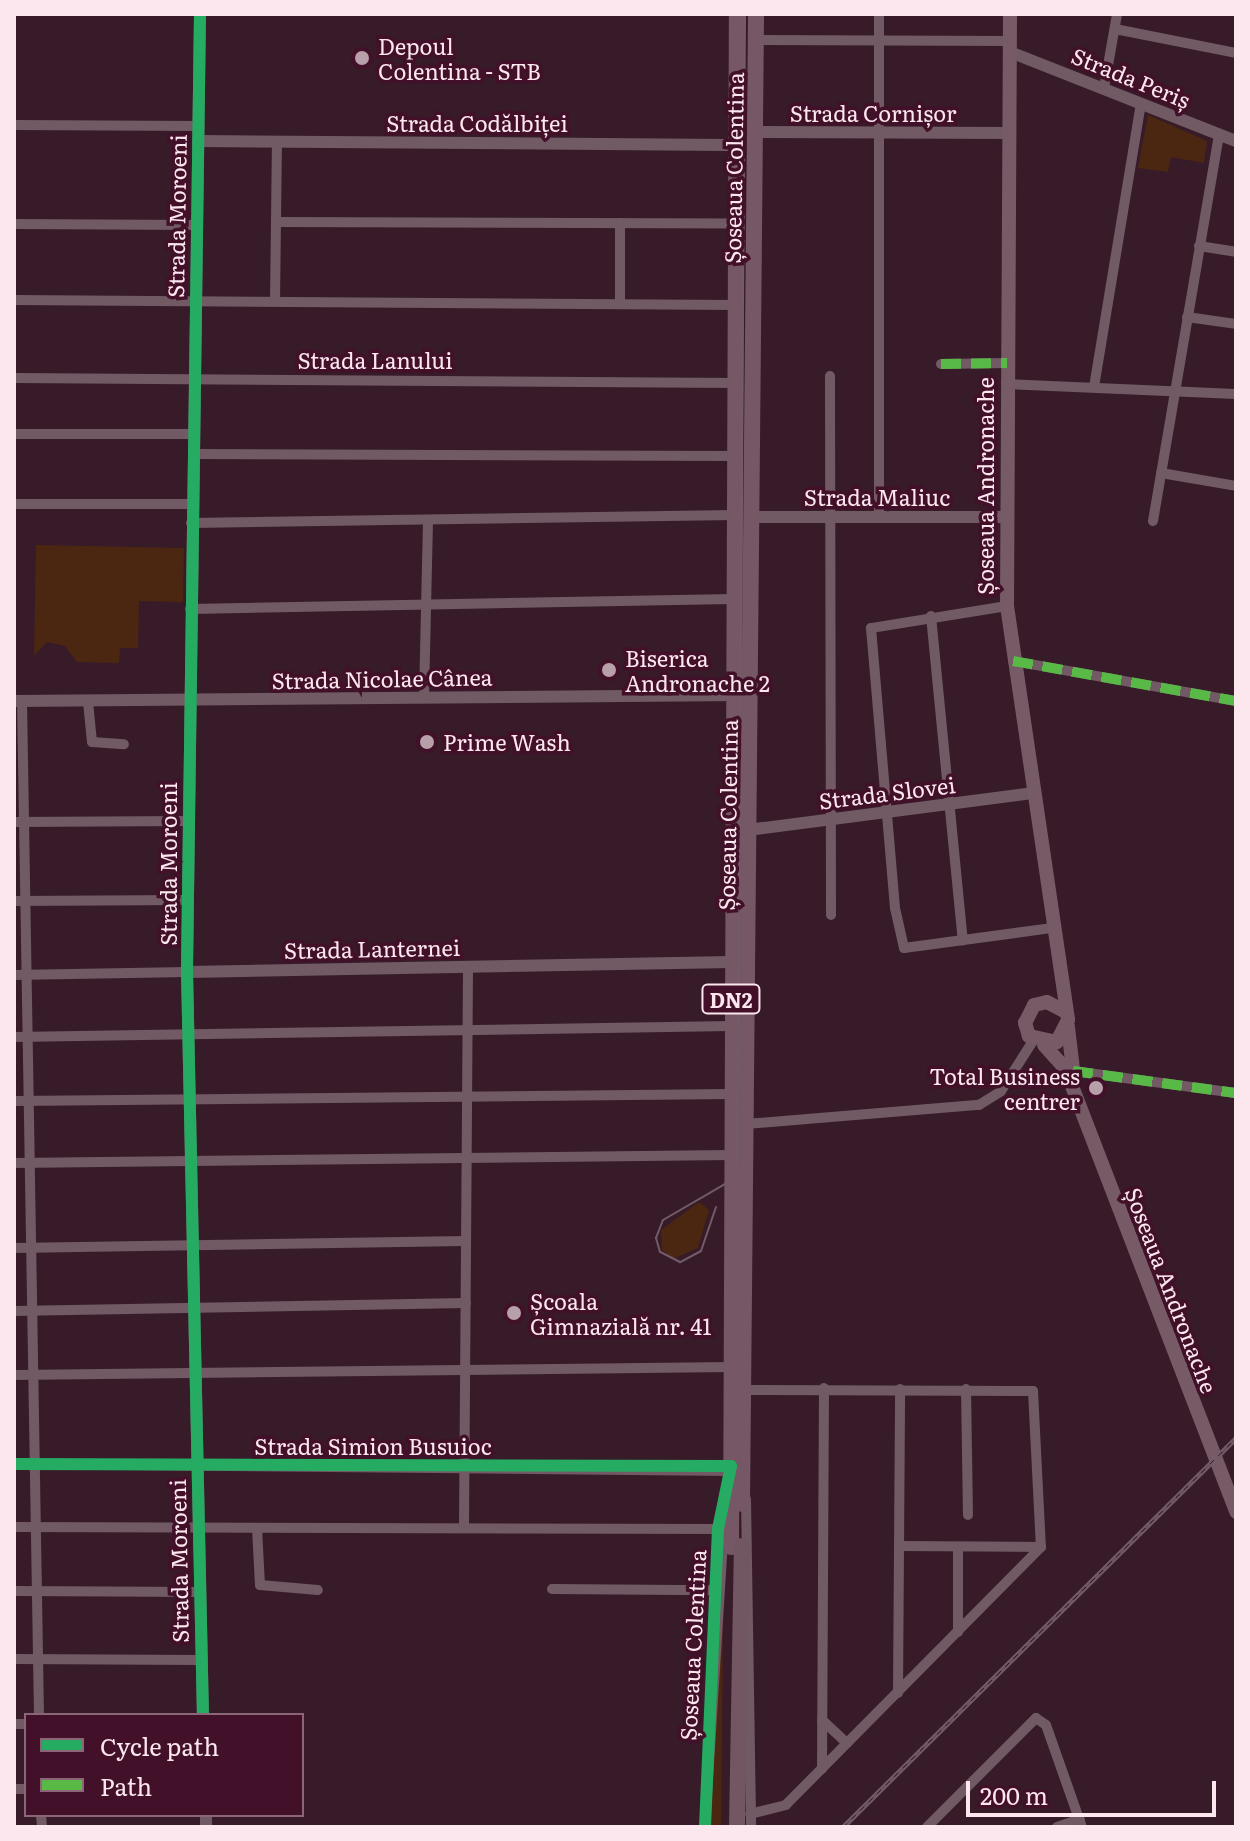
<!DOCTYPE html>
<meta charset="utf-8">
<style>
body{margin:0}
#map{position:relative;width:1250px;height:1841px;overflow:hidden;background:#371b29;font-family:Literata,serif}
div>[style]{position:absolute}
.green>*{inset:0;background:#4b2712}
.minor>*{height:10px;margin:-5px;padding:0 5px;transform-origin:5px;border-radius:5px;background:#715a64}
.tertiary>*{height:12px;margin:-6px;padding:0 6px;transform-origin:6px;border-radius:6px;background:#715a64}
.secondary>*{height:14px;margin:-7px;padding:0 7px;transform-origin:7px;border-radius:7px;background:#765b67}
.primary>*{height:16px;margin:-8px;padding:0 8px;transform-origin:8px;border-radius:8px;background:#755765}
.trunk>*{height:16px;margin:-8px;padding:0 8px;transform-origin:8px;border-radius:8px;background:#725662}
.tram>*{height:2px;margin:-1px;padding:0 1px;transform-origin:1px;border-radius:1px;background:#725c67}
.rail>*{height:5px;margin-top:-2.5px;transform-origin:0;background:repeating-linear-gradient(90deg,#421029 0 6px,#725c67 0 12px);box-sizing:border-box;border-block:2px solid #725c67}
.quiet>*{height:10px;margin-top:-5px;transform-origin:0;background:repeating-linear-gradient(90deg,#58b947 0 20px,transparent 0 30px)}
.cycleway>*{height:12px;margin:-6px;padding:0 6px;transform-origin:6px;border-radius:6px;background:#26ab63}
.dots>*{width:22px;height:22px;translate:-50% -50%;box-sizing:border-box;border:4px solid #421029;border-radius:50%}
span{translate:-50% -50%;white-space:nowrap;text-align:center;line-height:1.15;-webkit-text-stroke:7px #421029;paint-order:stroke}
.shield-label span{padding:2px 6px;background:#421029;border:2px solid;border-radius:6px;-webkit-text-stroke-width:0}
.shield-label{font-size:20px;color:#fce7ef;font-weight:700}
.poi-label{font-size:22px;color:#fce7ef}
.left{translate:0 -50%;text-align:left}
.right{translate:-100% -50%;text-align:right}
.street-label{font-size:22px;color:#fce7ef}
.frame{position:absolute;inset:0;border:16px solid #fce7ef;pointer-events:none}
.legend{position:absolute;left:24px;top:1713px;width:280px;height:104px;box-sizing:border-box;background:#421029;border:2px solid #8c6678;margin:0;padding:10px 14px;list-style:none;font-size:24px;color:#fce7ef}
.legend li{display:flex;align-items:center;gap:16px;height:40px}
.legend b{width:40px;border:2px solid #8c6678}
.scale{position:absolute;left:966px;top:1781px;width:250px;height:36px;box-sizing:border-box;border:4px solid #fce7ef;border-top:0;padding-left:10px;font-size:24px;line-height:28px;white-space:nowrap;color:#fce7ef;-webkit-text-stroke:6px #421029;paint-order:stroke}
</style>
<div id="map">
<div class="green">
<i style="clip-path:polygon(1148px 115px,1207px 141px,1204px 163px,1171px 157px,1168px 172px,1138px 168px)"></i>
<i style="clip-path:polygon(36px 545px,184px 548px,183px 602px,139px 601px,138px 648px,120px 648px,119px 663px,77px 662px,65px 646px,47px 642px,34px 655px)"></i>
<i style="clip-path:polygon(699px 1202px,709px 1210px,698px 1248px,673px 1259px,662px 1250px,661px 1230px)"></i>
<i style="clip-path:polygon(724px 1535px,721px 1827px,708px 1827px)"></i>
</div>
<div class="minor">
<i style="left:1115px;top:29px;width:123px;rotate:11.2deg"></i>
<i style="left:756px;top:40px;width:254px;rotate:0.2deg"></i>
<i style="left:1104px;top:88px;width:75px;rotate:-80deg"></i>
<i style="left:14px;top:125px;width:184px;rotate:0.3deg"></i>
<i style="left:277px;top:222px;width:460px;rotate:0.2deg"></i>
<i style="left:14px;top:224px;width:182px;rotate:0.3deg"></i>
<i style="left:1199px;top:246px;width:37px;rotate:9deg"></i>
<i style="left:14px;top:300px;width:722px;rotate:0.4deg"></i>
<i style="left:275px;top:302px;width:161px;rotate:-89.3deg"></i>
<i style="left:620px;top:304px;width:81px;rotate:-90deg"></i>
<i style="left:1187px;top:317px;width:49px;rotate:8.1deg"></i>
<i style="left:941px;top:364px;width:66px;rotate:-0.9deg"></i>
<i style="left:830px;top:376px;width:539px;rotate:89.89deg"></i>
<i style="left:14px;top:378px;width:723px;rotate:0.4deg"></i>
<i style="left:1006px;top:384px;width:230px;rotate:2.5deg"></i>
<i style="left:1094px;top:387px;width:287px;rotate:-80.6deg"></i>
<i style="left:14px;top:434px;width:179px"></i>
<i style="left:193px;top:454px;width:542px;rotate:0.21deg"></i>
<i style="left:1161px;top:473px;width:76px;rotate:9.8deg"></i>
<i style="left:14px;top:504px;width:177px"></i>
<i style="left:879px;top:517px;width:503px;rotate:-90deg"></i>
<i style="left:1153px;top:521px;width:393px;rotate:-80.3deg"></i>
<i style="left:191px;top:523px;width:544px;rotate:-0.84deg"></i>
<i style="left:1007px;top:606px;width:138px;rotate:170.8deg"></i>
<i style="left:871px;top:628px;width:281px;rotate:85.1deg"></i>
<i style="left:895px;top:908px;width:41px;rotate:77.3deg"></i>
<i style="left:904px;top:948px;width:148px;rotate:-7.7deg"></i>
<i style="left:190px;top:609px;width:543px;rotate:-1.06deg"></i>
<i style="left:931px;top:616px;width:326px;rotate:84.4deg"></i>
<i style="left:1013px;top:661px;width:227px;rotate:10.2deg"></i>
<i style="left:424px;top:697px;width:177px;rotate:-88.7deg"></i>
<i style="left:22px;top:701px;width:1014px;rotate:89.04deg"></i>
<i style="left:88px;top:702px;width:40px;rotate:84.3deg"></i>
<i style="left:92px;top:742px;width:32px;rotate:4deg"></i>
<i style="left:14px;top:822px;width:174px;rotate:-0.3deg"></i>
<i style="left:14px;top:901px;width:173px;rotate:-0.3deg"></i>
<i style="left:14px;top:975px;width:173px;rotate:-1deg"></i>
<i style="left:14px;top:1037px;width:718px;rotate:-0.88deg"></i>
<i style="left:1073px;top:1071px;width:164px;rotate:7.7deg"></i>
<i style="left:14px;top:1101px;width:717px;rotate:-0.56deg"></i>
<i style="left:746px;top:1124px;width:234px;rotate:-4.7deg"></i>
<i style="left:979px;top:1105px;width:26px;rotate:-32deg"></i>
<i style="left:1001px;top:1091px;width:59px;rotate:-57.4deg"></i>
<i style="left:14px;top:1163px;width:717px;rotate:-0.64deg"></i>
<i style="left:14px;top:1248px;width:452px;rotate:-0.9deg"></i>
<i style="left:14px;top:1311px;width:452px;rotate:-1deg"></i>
<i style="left:14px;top:1375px;width:718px;rotate:-0.64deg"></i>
<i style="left:966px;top:1389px;width:126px;rotate:89.1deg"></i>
<i style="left:743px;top:1390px;width:290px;rotate:0.2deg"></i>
<i style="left:1033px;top:1391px;width:156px;rotate:87.1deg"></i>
<i style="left:1041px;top:1547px;width:363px;rotate:134.7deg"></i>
<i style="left:786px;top:1805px;width:37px;rotate:166deg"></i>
<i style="left:14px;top:1464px;width:717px;rotate:0.56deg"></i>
<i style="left:746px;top:1499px;width:328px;rotate:89.1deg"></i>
<i style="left:14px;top:1527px;width:710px;rotate:0.16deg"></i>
<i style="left:257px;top:1528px;width:57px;rotate:87deg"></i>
<i style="left:260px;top:1585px;width:58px;rotate:4.9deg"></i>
<i style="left:464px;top:1528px;width:562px;rotate:-89.59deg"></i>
<i style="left:899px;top:1546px;width:142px;rotate:0.4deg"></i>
<i style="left:552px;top:1589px;width:163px;rotate:0.4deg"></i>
<i style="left:14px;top:1591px;width:185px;rotate:0.3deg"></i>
<i style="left:958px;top:1632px;width:85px;rotate:-90deg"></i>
<i style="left:14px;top:1659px;width:187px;rotate:0.3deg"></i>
<i style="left:898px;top:1693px;width:304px;rotate:-89.6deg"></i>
<i style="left:822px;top:1720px;width:34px;rotate:43deg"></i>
<i style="left:14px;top:1724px;width:12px"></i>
<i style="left:822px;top:1769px;width:381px;rotate:-89.7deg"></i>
<i style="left:14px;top:1789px;width:12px"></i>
<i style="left:41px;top:1815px;width:12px;rotate:85deg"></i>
<i style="left:705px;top:1827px;width:334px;rotate:-86.4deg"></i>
<i style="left:927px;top:1827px;width:154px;rotate:-45deg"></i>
<i style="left:1036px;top:1718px;width:12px;rotate:35deg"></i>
<i style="left:1046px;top:1725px;width:108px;rotate:70.6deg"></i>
<i style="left:1057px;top:1827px;width:24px;rotate:-19deg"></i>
</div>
<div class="tertiary">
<i style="left:200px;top:14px;width:958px;rotate:90.78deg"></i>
<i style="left:187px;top:972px;width:743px;rotate:88.77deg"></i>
<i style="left:1010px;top:52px;width:243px;rotate:21.5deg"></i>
<i style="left:756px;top:132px;width:254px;rotate:0.2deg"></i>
<i style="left:198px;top:141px;width:529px;rotate:0.43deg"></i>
<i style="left:750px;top:517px;width:255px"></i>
<i style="left:14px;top:701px;width:729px;rotate:-0.47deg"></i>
<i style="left:748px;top:830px;width:286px;rotate:-7.4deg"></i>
<i style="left:187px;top:972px;width:544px;rotate:-1.05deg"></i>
<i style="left:206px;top:1815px;width:12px;rotate:90deg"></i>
</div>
<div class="secondary">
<i style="left:1010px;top:14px;width:592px;rotate:90.29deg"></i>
<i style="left:1007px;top:606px;width:418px;rotate:81.6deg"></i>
<i style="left:1068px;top:1020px;width:25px;rotate:117deg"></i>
<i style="left:1057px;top:1042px;width:29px;rotate:-168deg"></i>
<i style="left:1029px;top:1036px;width:14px;rotate:-107deg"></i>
<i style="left:1025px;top:1023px;width:20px;rotate:-63deg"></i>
<i style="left:1034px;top:1005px;width:13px;rotate:-13deg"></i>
<i style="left:1047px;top:1002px;width:19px;rotate:28deg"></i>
<i style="left:1068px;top:1027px;width:51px;rotate:83.3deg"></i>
<i style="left:1044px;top:1045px;width:31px;rotate:48deg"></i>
<i style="left:1065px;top:1068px;width:476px;rotate:68.9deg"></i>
</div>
<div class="primary">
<i style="left:742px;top:1504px;width:1490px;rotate:-89.46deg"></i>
<i style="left:731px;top:1547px;width:1533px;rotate:-89.78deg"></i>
</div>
<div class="trunk">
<i style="left:737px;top:1827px;width:281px;rotate:-89deg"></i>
</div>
<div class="tram">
<i style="left:716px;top:1207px;width:46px;rotate:108.8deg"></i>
<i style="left:701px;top:1251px;width:24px;rotate:152deg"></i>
<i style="left:680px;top:1262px;width:22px;rotate:-153deg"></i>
<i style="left:660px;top:1252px;width:15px;rotate:-106deg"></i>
<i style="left:656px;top:1238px;width:19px;rotate:-69deg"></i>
<i style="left:663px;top:1220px;width:72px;rotate:-30.1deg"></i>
<i style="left:725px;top:1184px;width:24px;rotate:-60deg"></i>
<i style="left:737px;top:1163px;width:1149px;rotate:-89.6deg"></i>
</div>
<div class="rail">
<i style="left:843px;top:1827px;width:553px;rotate:-44.71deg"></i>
</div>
<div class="quiet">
<i style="left:941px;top:364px;width:66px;rotate:-0.9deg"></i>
<i style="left:1013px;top:661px;width:227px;rotate:10.2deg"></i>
<i style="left:1073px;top:1071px;width:164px;rotate:7.7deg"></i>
</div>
<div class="cycleway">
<i style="left:200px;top:14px;width:958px;rotate:90.78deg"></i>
<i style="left:187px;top:972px;width:743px;rotate:88.77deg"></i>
<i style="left:14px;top:1464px;width:717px;rotate:0.16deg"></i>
<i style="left:731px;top:1466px;width:64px;rotate:101.7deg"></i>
<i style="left:718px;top:1529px;width:298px;rotate:92.5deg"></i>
</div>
<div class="dots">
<i style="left:362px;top:58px;background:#b7a0aa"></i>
<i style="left:609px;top:670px;background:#b7a0aa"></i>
<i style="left:427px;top:742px;background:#b7a0aa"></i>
<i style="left:1096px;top:1088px;background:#b7a0aa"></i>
<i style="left:514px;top:1313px;background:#b7a0aa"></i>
</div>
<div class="shield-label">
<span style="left:731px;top:999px">DN2</span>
</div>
<div class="poi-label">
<span class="left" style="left:378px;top:58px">Depoul<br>Colentina - STB</span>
<span class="left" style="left:625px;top:670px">Biserica<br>Andronache 2</span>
<span class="left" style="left:443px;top:742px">Prime Wash</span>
<span class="right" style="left:1080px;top:1088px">Total Business<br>centrer</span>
<span class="left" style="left:530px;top:1313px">Școala<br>Gimnazială nr. 41</span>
</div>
<div class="street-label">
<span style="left:1131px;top:77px;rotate:22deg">Strada Periș</span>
<span style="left:873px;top:113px">Strada Cornișor</span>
<span style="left:477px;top:123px">Strada Codălbiței</span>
<span style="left:733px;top:168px;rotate:-89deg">Șoseaua Colentina</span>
<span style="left:176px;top:216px;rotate:-89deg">Strada Moroeni</span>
<span style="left:375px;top:360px">Strada Lanului</span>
<span style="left:985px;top:486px;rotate:-90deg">Șoseaua Andronache</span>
<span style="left:877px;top:497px">Strada Maliuc</span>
<span style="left:382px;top:678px;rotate:-1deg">Strada Nicolae Cânea</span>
<span style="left:887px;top:792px;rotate:-7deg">Strada Slovei</span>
<span style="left:727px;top:815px;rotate:-89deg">Șoseaua Colentina</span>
<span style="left:168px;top:864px;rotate:-90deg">Strada Moroeni</span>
<span style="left:372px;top:948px;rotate:-1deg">Strada Lanternei</span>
<span style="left:1172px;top:1290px;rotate:69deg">Șoseaua Andronache</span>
<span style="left:373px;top:1446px">Strada Simion Busuioc</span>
<span style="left:178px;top:1561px;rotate:-91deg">Strada Moroeni</span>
<span style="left:692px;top:1645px;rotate:-87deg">Șoseaua Colentina</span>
</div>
<div class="frame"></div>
<ul class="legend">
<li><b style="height:10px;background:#26ab63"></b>Cycle path</li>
<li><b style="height:10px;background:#58b947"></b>Path</li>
</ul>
<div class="scale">200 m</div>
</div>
